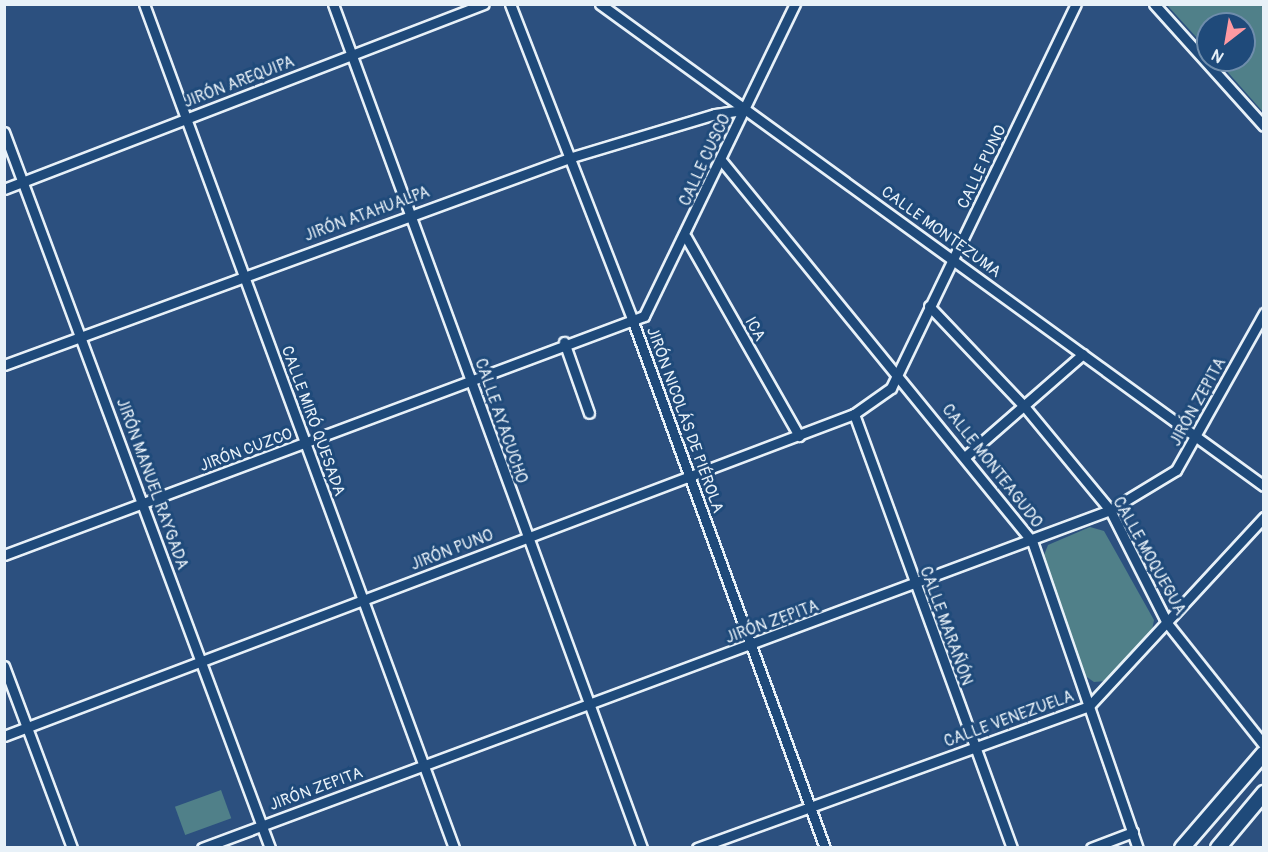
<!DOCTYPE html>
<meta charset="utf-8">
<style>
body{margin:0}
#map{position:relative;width:1268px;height:852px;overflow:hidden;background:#2c507f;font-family:Pangolin,sans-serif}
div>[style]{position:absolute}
.green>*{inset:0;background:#508089;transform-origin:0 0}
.roads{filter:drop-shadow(2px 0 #e8f1f8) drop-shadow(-2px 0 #e8f1f8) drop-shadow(0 2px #e8f1f8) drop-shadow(0 -2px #e8f1f8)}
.street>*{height:9px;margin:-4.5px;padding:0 4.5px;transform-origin:4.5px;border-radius:4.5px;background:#1f4a7a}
.secondary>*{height:14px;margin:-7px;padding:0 7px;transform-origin:7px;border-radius:7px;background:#1f4a7a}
span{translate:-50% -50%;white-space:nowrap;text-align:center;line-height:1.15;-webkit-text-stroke:6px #1f4a7a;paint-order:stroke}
.street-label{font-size:16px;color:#e8f1f8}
.frame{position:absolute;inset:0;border:6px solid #e8f1f8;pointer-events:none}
.north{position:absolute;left:1196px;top:12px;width:60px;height:60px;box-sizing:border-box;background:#1f4a7a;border:2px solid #6f8dac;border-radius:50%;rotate:211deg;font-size:16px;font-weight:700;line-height:24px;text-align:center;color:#e8f1f8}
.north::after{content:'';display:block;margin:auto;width:21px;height:27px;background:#ff9aa2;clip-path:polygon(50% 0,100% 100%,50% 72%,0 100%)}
</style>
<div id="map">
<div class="green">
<i style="clip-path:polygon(1257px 4px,1263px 7px,1263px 112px,1217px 60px,1244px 60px,1244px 24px,1208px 24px,1208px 50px,1167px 5px)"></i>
<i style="clip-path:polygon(1090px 527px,1104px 531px,1154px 620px,1152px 630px,1106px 681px,1094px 682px,1084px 675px,1044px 555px,1048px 545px)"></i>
<i style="left:221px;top:790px;width:30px;height:49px;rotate:70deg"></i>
</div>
<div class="roads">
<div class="street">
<i style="left:144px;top:4px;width:899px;rotate:69.83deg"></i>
<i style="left:333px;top:4px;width:899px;rotate:69.89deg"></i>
<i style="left:510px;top:4px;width:338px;rotate:68.8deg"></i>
<i style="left:632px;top:319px;width:563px;rotate:69.96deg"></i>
<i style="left:600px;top:4px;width:820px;rotate:35.98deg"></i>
<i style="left:1154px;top:4px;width:164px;rotate:48deg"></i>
<i style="left:4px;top:132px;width:764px;rotate:69.62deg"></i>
<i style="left:721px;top:160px;width:492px;rotate:50.8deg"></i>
<i style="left:1032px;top:541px;width:325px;rotate:71deg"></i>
<i style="left:4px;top:189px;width:514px;rotate:-21.08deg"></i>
<i style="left:686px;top:237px;width:229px;rotate:60.4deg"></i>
<i style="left:929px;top:306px;width:138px;rotate:46.5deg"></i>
<i style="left:1024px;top:406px;width:135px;rotate:50.4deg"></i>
<i style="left:1110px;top:510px;width:127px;rotate:63.2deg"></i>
<i style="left:1167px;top:623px;width:156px;rotate:51.5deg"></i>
<i style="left:564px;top:342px;width:75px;rotate:70.6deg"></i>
<i style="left:4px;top:365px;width:605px;rotate:-20.11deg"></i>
<i style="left:572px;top:157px;width:149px;rotate:-16.7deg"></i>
<i style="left:715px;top:114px;width:30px;rotate:-8deg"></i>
<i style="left:854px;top:414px;width:462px;rotate:70deg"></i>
<i style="left:966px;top:456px;width:155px;rotate:-41.1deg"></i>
<i style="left:4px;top:555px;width:683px;rotate:-20.48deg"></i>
<i style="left:644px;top:316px;width:347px;rotate:-64.2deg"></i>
<i style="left:4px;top:666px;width:194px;rotate:69.5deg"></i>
<i style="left:4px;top:736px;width:909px;rotate:-20.75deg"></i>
<i style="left:854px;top:414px;width:45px;rotate:-35.1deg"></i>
<i style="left:891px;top:388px;width:426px;rotate:-64.3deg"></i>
<i style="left:202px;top:848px;width:969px;rotate:-20.42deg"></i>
<i style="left:1110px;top:510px;width:77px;rotate:-31.2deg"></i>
<i style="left:1176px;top:470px;width:180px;rotate:-60.7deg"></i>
<i style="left:697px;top:848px;width:417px;rotate:-19.9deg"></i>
<i style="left:1089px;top:706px;width:258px;rotate:-47.2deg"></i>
<i style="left:1091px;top:848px;width:45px;rotate:-20.9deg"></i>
</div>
<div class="secondary">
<i style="left:1182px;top:848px;width:125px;rotate:-49.2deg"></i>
<i style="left:1218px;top:848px;width:72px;rotate:-50.1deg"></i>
</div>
</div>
<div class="street-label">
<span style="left:239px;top:82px;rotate:-21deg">JIRÓN AREQUIPA</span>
<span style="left:705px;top:160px;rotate:-65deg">CALLE CUSCO</span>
<span style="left:982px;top:167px;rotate:-64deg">CALLE PUNO</span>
<span style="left:367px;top:214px;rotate:-20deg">JIRÓN ATAHUALPA</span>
<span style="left:941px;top:232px;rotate:36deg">CALLE MONTEZUMA</span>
<span style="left:755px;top:329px;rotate:61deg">ICA</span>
<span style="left:1198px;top:402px;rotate:-61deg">JIRÓN ZEPITA</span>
<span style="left:685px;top:420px;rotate:70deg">JIRÓN NICOLÁS DE PIÉROLA</span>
<span style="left:313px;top:421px;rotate:70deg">CALLE MIRÓ QUESADA</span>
<span style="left:501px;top:421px;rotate:71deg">CALLE AYACUCHO</span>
<span style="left:246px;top:450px;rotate:-20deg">JIRÓN CUZCO</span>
<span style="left:992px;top:466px;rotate:52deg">CALLE MONTEAGUDO</span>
<span style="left:152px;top:484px;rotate:70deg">JIRÓN MANUEL RAYGADA</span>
<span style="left:452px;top:550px;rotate:-21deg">JIRÓN PUNO</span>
<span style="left:1149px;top:556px;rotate:61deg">CALLE MOQUEGUA</span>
<span style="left:772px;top:622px;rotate:-20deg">JIRÓN ZEPITA</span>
<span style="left:946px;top:626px;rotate:70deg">CALLE MARAÑÓN</span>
<span style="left:1009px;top:719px;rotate:-20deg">CALLE VENEZUELA</span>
<span style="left:316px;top:789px;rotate:-20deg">JIRÓN ZEPITA</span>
</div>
<div class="frame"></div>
<div class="north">N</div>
</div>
